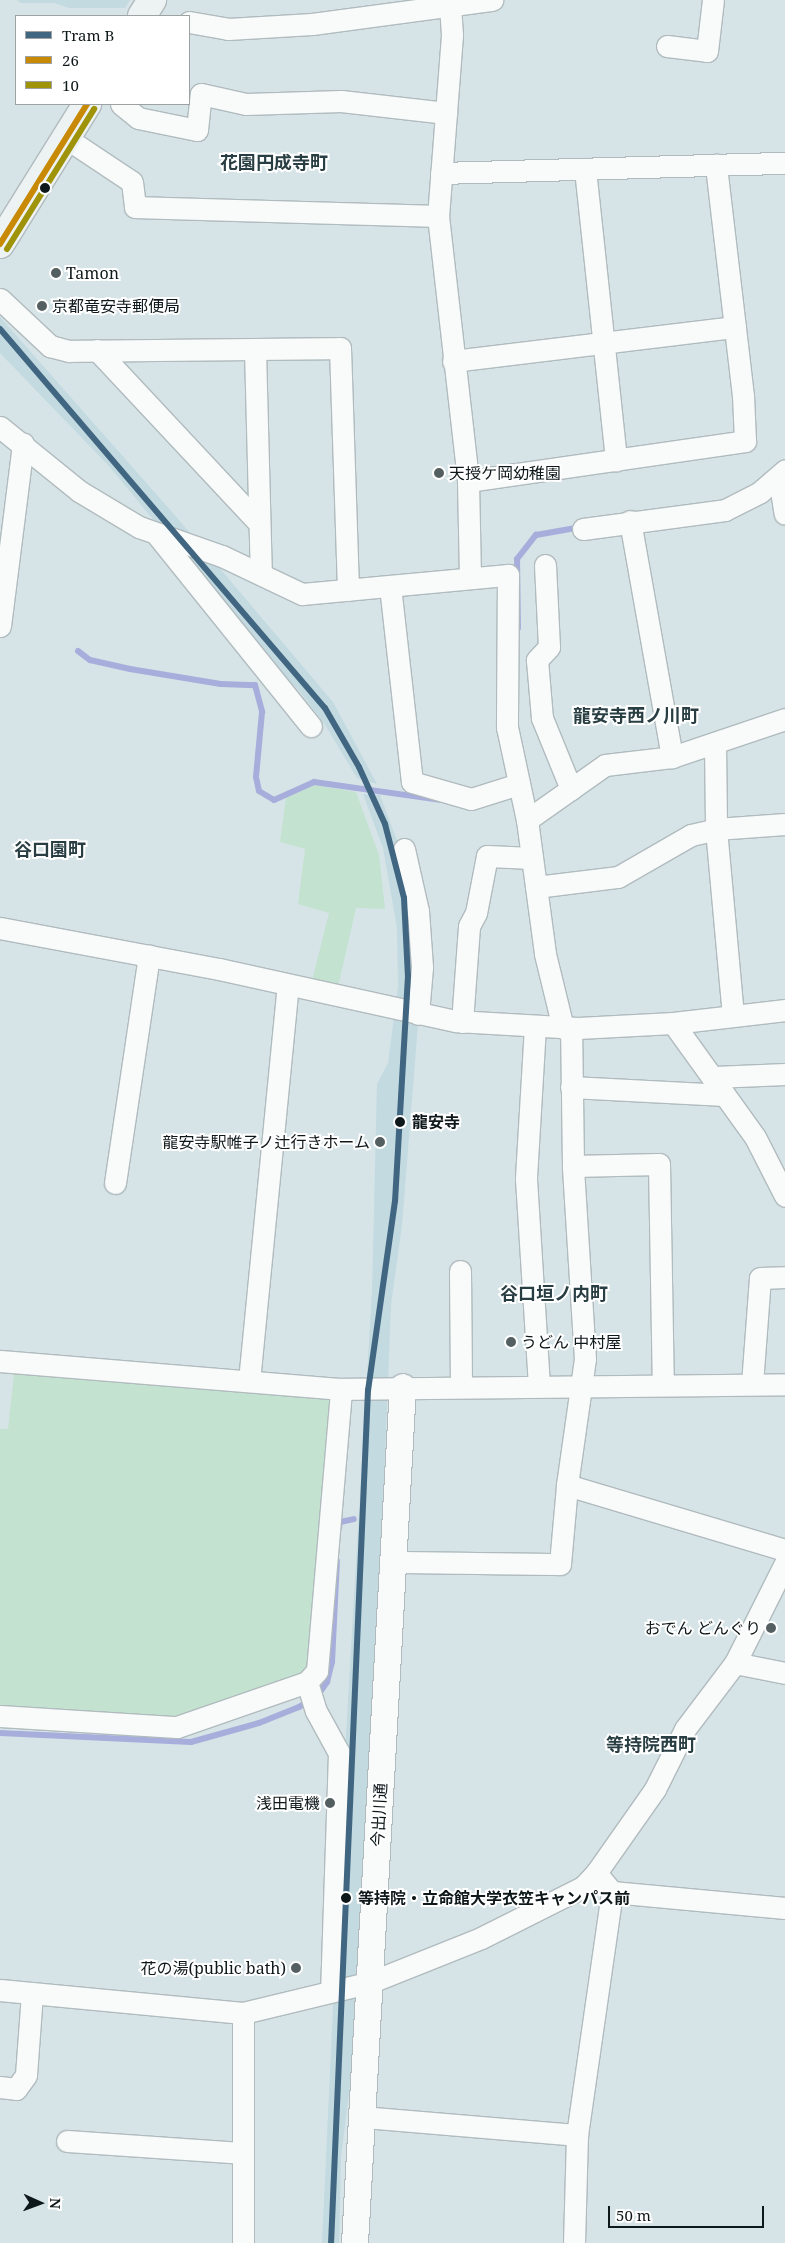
<!DOCTYPE html>
<meta charset="utf-8">
<style>
body{margin:0}
#map{position:relative;width:785px;height:2243px;overflow:hidden;background:#d6e4e7;font-family:"Noto Serif","Noto Sans JP",serif}
div>[style]{position:absolute}
.built>*{inset:0;background:#c2dae0}
.green>*{inset:0;background:#c3e2cf}
.stream>*{height:6px;margin:-3px;padding:0 3px;transform-origin:3px;border-radius:3px;background:#a8aedb}
.roads{filter:drop-shadow(1px 0 #b1bbbe) drop-shadow(-1px 0 #b1bbbe) drop-shadow(0 1px #b1bbbe) drop-shadow(0 -1px #b1bbbe)}
.minor>*{height:21px;margin:-10.5px;padding:0 10.5px;transform-origin:10.5px;border-radius:10.5px;background:#f9fbfb}
.tertiary>*{height:26px;margin:-13px;padding:0 13px;transform-origin:13px;border-radius:13px;background:#f9fbfb}
.secondary>*{height:28px;margin:-14px;padding:0 14px;transform-origin:14px;border-radius:14px;background:#edf2f2}
.bus-1>*{height:6px;margin:-3px;padding:0 3px;transform-origin:3px;border-radius:3px;background:#c88905}
.bus-2>*{height:6px;margin:-3px;padding:0 3px;transform-origin:3px;border-radius:3px;background:#9f930a}
.tram-1>*{height:6px;margin:-3px;padding:0 3px;transform-origin:3px;border-radius:3px;background:#406681}
.dots>*{width:14px;height:14px;translate:-50% -50%;box-sizing:border-box;border:2px solid #fff;border-radius:50%}
span{translate:-50% -50%;white-space:nowrap;text-align:center;line-height:1.15;-webkit-text-stroke:4px #fff;paint-order:stroke}
.poi-label{font-size:16px;color:#0e1719}
.left{translate:0 -50%;text-align:left}
.right{translate:-100% -50%;text-align:right}
.stop-label{font-size:16px;color:#0e1719;font-weight:700}
.street-label{font-size:16px;color:#0e1719}
.neighbourhood-label{font-size:18px;color:#293e43;font-weight:700}
.legend{position:absolute;left:15px;top:15px;width:175px;height:90px;box-sizing:border-box;background:#fff;border:1px solid #9fa2a3;margin:0;padding:6px 9px;list-style:none;font-size:15px;color:#0e1719}
.legend li{display:flex;align-items:center;gap:10px;height:25px}
.legend b{width:25px;border:1px solid #9fa2a3}
.north{position:absolute;left:15px;top:2178px;width:50px;height:50px;-webkit-text-stroke:4px #fff;paint-order:stroke;rotate:92deg;font-size:14px;font-weight:700;line-height:20px;text-align:center;color:#0e1719}
.north::after{content:'';display:block;margin:auto;width:18px;height:22px;background:#0e1719;clip-path:polygon(50% 0,100% 100%,50% 72%,0 100%)}
.scale{position:absolute;left:608px;top:2206px;width:156px;height:22px;box-sizing:border-box;border:2px solid #0e1719;border-top:0;padding-left:6px;font-size:15px;line-height:18px;white-space:nowrap;color:#0e1719;-webkit-text-stroke:4px #fff;paint-order:stroke}
</style>
<div id="map">
<div class="built">
<i style="clip-path:polygon(17px 0,130px 0,125px 8px,69px 8px,54px 3px,21px 3px)"></i>
<i style="clip-path:polygon(0 317px,179px 520px,333px 702px,377px 784px,357px 778px,324px 723px,300px 692px,261px 650px,109px 466px,0 353px)"></i>
<i style="clip-path:polygon(363px 794px,380px 795px,396px 838px,410px 893px,417px 972px,412px 1023px,418px 1024px,402px 1225px,391px 1305px,365px 1964px,341px 2157px,339px 2243px,322px 2243px,345px 1751px,372px 1291px,377px 1084px,388px 1063px,398px 987px,397px 928px,383px 848px)"></i>
</div>
<div class="green">
<i style="clip-path:polygon(315px 785px,356px 792px,379px 855px,385px 909px,356px 908px,338px 987px,312px 981px,329px 913px,298px 904px,305px 849px,280px 842px,286px 798px)"></i>
<i style="clip-path:polygon(14px 1374px,326px 1398px,335px 1407px,312px 1668px,195px 1720px,0 1709px,0 1429px,8px 1429px)"></i>
</div>
<div class="stream">
<i style="left:518px;top:628px;width:69px;rotate:-90.8deg"></i>
<i style="left:517px;top:559px;width:31px;rotate:-52deg"></i>
<i style="left:536px;top:535px;width:46px;rotate:-10.1deg"></i>
<i style="left:78px;top:651px;width:15px;rotate:37deg"></i>
<i style="left:90px;top:660px;width:41px;rotate:12.7deg"></i>
<i style="left:130px;top:669px;width:92px;rotate:9.4deg"></i>
<i style="left:221px;top:684px;width:34px;rotate:2deg"></i>
<i style="left:255px;top:685px;width:28px;rotate:75deg"></i>
<i style="left:262px;top:712px;width:65px;rotate:95.3deg"></i>
<i style="left:256px;top:777px;width:14px;rotate:78deg"></i>
<i style="left:259px;top:791px;width:17px;rotate:31deg"></i>
<i style="left:274px;top:800px;width:44px;rotate:-24.2deg"></i>
<i style="left:314px;top:782px;width:127px;rotate:8.1deg"></i>
<i style="left:339px;top:1528px;width:6px;rotate:-81deg"></i>
<i style="left:340px;top:1522px;width:14px;rotate:-12deg"></i>
<i style="left:0;top:1733px;width:191px;rotate:2.7deg"></i>
<i style="left:191px;top:1742px;width:71px;rotate:-15.6deg"></i>
<i style="left:259px;top:1723px;width:43px;rotate:-21.8deg"></i>
<i style="left:299px;top:1707px;width:22px;rotate:-32deg"></i>
<i style="left:318px;top:1695px;width:16px;rotate:-55deg"></i>
<i style="left:327px;top:1682px;width:21px;rotate:-76deg"></i>
<i style="left:332px;top:1662px;width:101px;rotate:-87.2deg"></i>
</div>
<div class="roads">
<div class="minor">
<i style="left:450px;top:6px;width:29px;rotate:86deg"></i>
<i style="left:452px;top:35px;width:182px;rotate:94.4deg"></i>
<i style="left:438px;top:216px;width:267px;rotate:83.5deg"></i>
<i style="left:468px;top:481px;width:97px;rotate:88.8deg"></i>
<i style="left:189px;top:22px;width:40px;rotate:10deg"></i>
<i style="left:228px;top:29px;width:84px;rotate:-3.4deg"></i>
<i style="left:312px;top:24px;width:182px;rotate:-7.6deg"></i>
<i style="left:667px;top:46px;width:40px;rotate:7.1deg"></i>
<i style="left:707px;top:51px;width:51px;rotate:-83.3deg"></i>
<i style="left:121px;top:104px;width:22px;rotate:39deg"></i>
<i style="left:138px;top:118px;width:60px;rotate:11.5deg"></i>
<i style="left:197px;top:130px;width:36px;rotate:-84deg"></i>
<i style="left:201px;top:94px;width:46px;rotate:12.5deg"></i>
<i style="left:246px;top:104px;width:95px;rotate:-1.8deg"></i>
<i style="left:341px;top:101px;width:106px;rotate:6.5deg"></i>
<i style="left:66px;top:138px;width:79px;rotate:33.7deg"></i>
<i style="left:132px;top:182px;width:25px;rotate:83deg"></i>
<i style="left:135px;top:207px;width:303px;rotate:1.7deg"></i>
<i style="left:585px;top:169px;width:293px;rotate:83.9deg"></i>
<i style="left:441px;top:173px;width:344px;rotate:-1.7deg"></i>
<i style="left:0;top:299px;width:69px;rotate:43.2deg"></i>
<i style="left:50px;top:346px;width:20px;rotate:15deg"></i>
<i style="left:69px;top:351px;width:271px;rotate:-0.6deg"></i>
<i style="left:340px;top:348px;width:242px;rotate:88.1deg"></i>
<i style="left:97px;top:350px;width:236px;rotate:46.9deg"></i>
<i style="left:255px;top:350px;width:224px;rotate:88.5deg"></i>
<i style="left:453px;top:361px;width:284px;rotate:-6.9deg"></i>
<i style="left:0;top:427px;width:102px;rotate:39deg"></i>
<i style="left:79px;top:491px;width:70px;rotate:31deg"></i>
<i style="left:139px;top:527px;width:88px;rotate:19.3deg"></i>
<i style="left:222px;top:556px;width:89px;rotate:25.4deg"></i>
<i style="left:302px;top:594px;width:207px;rotate:-5.3deg"></i>
<i style="left:508px;top:575px;width:152px;rotate:90.4deg"></i>
<i style="left:507px;top:727px;width:95px;rotate:77.9deg"></i>
<i style="left:527px;top:820px;width:135px;rotate:82.3deg"></i>
<i style="left:545px;top:954px;width:76px;rotate:76.3deg"></i>
<i style="left:779px;top:478px;width:36px;rotate:81deg"></i>
<i style="left:468px;top:481px;width:280px;rotate:-8.2deg"></i>
<i style="left:745px;top:441px;width:45px;rotate:-92.5deg"></i>
<i style="left:743px;top:396px;width:233px;rotate:-96.7deg"></i>
<i style="left:630px;top:521px;width:240px;rotate:79.9deg"></i>
<i style="left:583px;top:529px;width:143px;rotate:-7.6deg"></i>
<i style="left:725px;top:510px;width:39px;rotate:-27deg"></i>
<i style="left:760px;top:492px;width:33px;rotate:-41deg"></i>
<i style="left:158px;top:536px;width:244px;rotate:51.2deg"></i>
<i style="left:545px;top:565px;width:82px;rotate:87.2deg"></i>
<i style="left:549px;top:647px;width:18px;rotate:133deg"></i>
<i style="left:537px;top:660px;width:58px;rotate:85.1deg"></i>
<i style="left:542px;top:718px;width:77px;rotate:67.8deg"></i>
<i style="left:390px;top:586px;width:197px;rotate:83.6deg"></i>
<i style="left:412px;top:782px;width:61px;rotate:16.1deg"></i>
<i style="left:471px;top:799px;width:50px;rotate:-17.4deg"></i>
<i style="left:0;top:626px;width:184px;rotate:-82.8deg"></i>
<i style="left:715px;top:743px;width:86px;rotate:89.3deg"></i>
<i style="left:716px;top:829px;width:187px;rotate:84.8deg"></i>
<i style="left:527px;top:820px;width:95px;rotate:-35.2deg"></i>
<i style="left:605px;top:765px;width:67px;rotate:-6.8deg"></i>
<i style="left:672px;top:757px;width:119px;rotate:-18.6deg"></i>
<i style="left:404px;top:849px;width:64px;rotate:77.3deg"></i>
<i style="left:418px;top:911px;width:56px;rotate:85.9deg"></i>
<i style="left:422px;top:967px;width:47px;rotate:94.9deg"></i>
<i style="left:536px;top:887px;width:83px;rotate:-7deg"></i>
<i style="left:618px;top:877px;width:84px;rotate:-29.9deg"></i>
<i style="left:691px;top:835px;width:26px;rotate:-13deg"></i>
<i style="left:716px;top:829px;width:69px;rotate:-4.1deg"></i>
<i style="left:0;top:928px;width:223px;rotate:10.6deg"></i>
<i style="left:219px;top:969px;width:243px;rotate:12.4deg"></i>
<i style="left:456px;top:1021px;width:122px;rotate:3.3deg"></i>
<i style="left:578px;top:1028px;width:95px;rotate:-3deg"></i>
<i style="left:673px;top:1023px;width:113px;rotate:-6.6deg"></i>
<i style="left:462px;top:1022px;width:96px;rotate:-85.8deg"></i>
<i style="left:469px;top:926px;width:15px;rotate:-62deg"></i>
<i style="left:476px;top:913px;width:58px;rotate:-79.1deg"></i>
<i style="left:487px;top:856px;width:45px;rotate:2.5deg"></i>
<i style="left:673px;top:1023px;width:140px;rotate:54.3deg"></i>
<i style="left:755px;top:1137px;width:66px;rotate:63deg"></i>
<i style="left:535px;top:1026px;width:153px;rotate:93.4deg"></i>
<i style="left:526px;top:1179px;width:207px;rotate:86.4deg"></i>
<i style="left:714px;top:1077px;width:71px;rotate:-2.4deg"></i>
<i style="left:571px;top:1087px;width:154px;rotate:3deg"></i>
<i style="left:573px;top:1166px;width:86px;rotate:-1.3deg"></i>
<i style="left:659px;top:1164px;width:221px;rotate:89deg"></i>
<i style="left:115px;top:1183px;width:230px;rotate:-81.5deg"></i>
<i style="left:460px;top:1271px;width:116px;rotate:89.5deg"></i>
<i style="left:0;top:1361px;width:342px;rotate:4.7deg"></i>
<i style="left:341px;top:1389px;width:444px;rotate:-0.6deg"></i>
<i style="left:249px;top:1381px;width:397px;rotate:-84.4deg"></i>
<i style="left:752px;top:1384px;width:106px;rotate:-85.7deg"></i>
<i style="left:760px;top:1278px;width:25px;rotate:-2deg"></i>
<i style="left:567px;top:1485px;width:227px;rotate:16.6deg"></i>
<i style="left:393px;top:1562px;width:167px;rotate:0.7deg"></i>
<i style="left:560px;top:1564px;width:79px;rotate:-84.9deg"></i>
<i style="left:567px;top:1485px;width:127px;rotate:-81.9deg"></i>
<i style="left:585px;top:1359px;width:193px;rotate:-93.6deg"></i>
<i style="left:573px;top:1166px;width:138px;rotate:-90.8deg"></i>
<i style="left:735px;top:1663px;width:51px;rotate:11.3deg"></i>
<i style="left:307px;top:1682px;width:15px;rotate:-48deg"></i>
<i style="left:317px;top:1671px;width:283px;rotate:-85.1deg"></i>
<i style="left:0;top:1716px;width:177px;rotate:3.6deg"></i>
<i style="left:177px;top:1727px;width:138px;rotate:-19.1deg"></i>
<i style="left:307px;top:1682px;width:30px;rotate:73deg"></i>
<i style="left:316px;top:1711px;width:48px;rotate:61.3deg"></i>
<i style="left:339px;top:1753px;width:238px;rotate:91.9deg"></i>
<i style="left:612px;top:1892px;width:174px;rotate:5.3deg"></i>
<i style="left:0;top:1990px;width:244px;rotate:5.4deg"></i>
<i style="left:0;top:2087px;width:16px;rotate:7deg"></i>
<i style="left:16px;top:2089px;width:17px;rotate:-54deg"></i>
<i style="left:26px;top:2075px;width:82px;rotate:-85.8deg"></i>
<i style="left:363px;top:2117px;width:215px;rotate:4.8deg"></i>
<i style="left:67px;top:2141px;width:175px;rotate:3.9deg"></i>
<i style="left:243px;top:2243px;width:230px;rotate:-90deg"></i>
<i style="left:243px;top:2013px;width:132px;rotate:-13.6deg"></i>
<i style="left:371px;top:1982px;width:118px;rotate:-21.8deg"></i>
<i style="left:481px;top:1938px;width:114px;rotate:-26.6deg"></i>
<i style="left:583px;top:1887px;width:19px;rotate:-47deg"></i>
<i style="left:596px;top:1873px;width:103px;rotate:-54.9deg"></i>
<i style="left:655px;top:1789px;width:67px;rotate:-63.4deg"></i>
<i style="left:685px;top:1729px;width:83px;rotate:-52.9deg"></i>
<i style="left:735px;top:1663px;width:112px;rotate:-63.4deg"></i>
<i style="left:574px;top:2243px;width:108px;rotate:-88.4deg"></i>
<i style="left:577px;top:2135px;width:246px;rotate:-81.8deg"></i>
<i style="left:612px;top:1892px;width:25px;rotate:-130deg"></i>
</div>
<div class="tertiary">
<i style="left:355px;top:2243px;width:857px;rotate:-86.79deg"></i>
</div>
<div class="secondary">
<i style="left:142px;top:16px;width:19px;rotate:-58deg"></i>
<i style="left:0;top:244px;width:165px;rotate:-58.1deg"></i>
</div>
</div>
<div class="bus-1">
<i style="left:0;top:244px;width:165px;rotate:-58.1deg"></i>
</div>
<div class="bus-2">
<i style="left:7px;top:249px;width:165px;rotate:-58.1deg"></i>
</div>
<div class="tram-1">
<i style="left:0;top:329px;width:499px;rotate:49.4deg"></i>
<i style="left:325px;top:708px;width:68px;rotate:60deg"></i>
<i style="left:359px;top:767px;width:63px;rotate:65.5deg"></i>
<i style="left:385px;top:824px;width:76px;rotate:75.6deg"></i>
<i style="left:404px;top:898px;width:78px;rotate:87.1deg"></i>
<i style="left:408px;top:976px;width:225px;rotate:93.3deg"></i>
<i style="left:395px;top:1201px;width:191px;rotate:98.1deg"></i>
<i style="left:368px;top:1390px;width:854px;rotate:92.48deg"></i>
</div>
<div class="dots">
<i style="left:45px;top:188px;background:#0e1719"></i>
<i style="left:56px;top:273px;background:#545f61"></i>
<i style="left:42px;top:306px;background:#545f61"></i>
<i style="left:439px;top:473px;background:#545f61"></i>
<i style="left:400px;top:1122px;background:#0e1719"></i>
<i style="left:380px;top:1142px;background:#545f61"></i>
<i style="left:511px;top:1342px;background:#545f61"></i>
<i style="left:771px;top:1628px;background:#545f61"></i>
<i style="left:330px;top:1803px;background:#545f61"></i>
<i style="left:346px;top:1898px;background:#0e1719"></i>
<i style="left:296px;top:1968px;background:#545f61"></i>
</div>
<div class="poi-label">
<span class="left" style="left:66px;top:273px">Tamon</span>
<span class="left" style="left:52px;top:306px">京都竜安寺郵便局</span>
<span class="left" style="left:449px;top:473px">天授ケ岡幼稚園</span>
<span class="right" style="left:370px;top:1142px">龍安寺駅帷子ノ辻行きホーム</span>
<span class="left" style="left:521px;top:1342px">うどん 中村屋</span>
<span class="right" style="left:761px;top:1628px">おでん どんぐり</span>
<span class="right" style="left:320px;top:1803px">浅田電機</span>
<span class="right" style="left:286px;top:1968px">花の湯(public bath)</span>
</div>
<div class="stop-label">
<span class="left" style="left:412px;top:1122px">龍安寺</span>
<span class="left" style="left:358px;top:1898px">等持院・立命館大学衣笠キャンパス前</span>
</div>
<div class="street-label">
<span style="left:379px;top:1815px;rotate:-87deg">今出川通</span>
</div>
<div class="neighbourhood-label">
<span style="left:274px;top:162px">花園円成寺町</span>
<span style="left:636px;top:715px">龍安寺西ノ川町</span>
<span style="left:50px;top:849px">谷口園町</span>
<span style="left:554px;top:1293px">谷口垣ノ内町</span>
<span style="left:651px;top:1744px">等持院西町</span>
</div>
<ul class="legend">
<li><b style="height:6px;background:#406681"></b>Tram B</li>
<li><b style="height:6px;background:#c88905"></b>26</li>
<li><b style="height:6px;background:#9f930a"></b>10</li>
</ul>
<div class="north">N</div>
<div class="scale">50 m</div>
</div>
